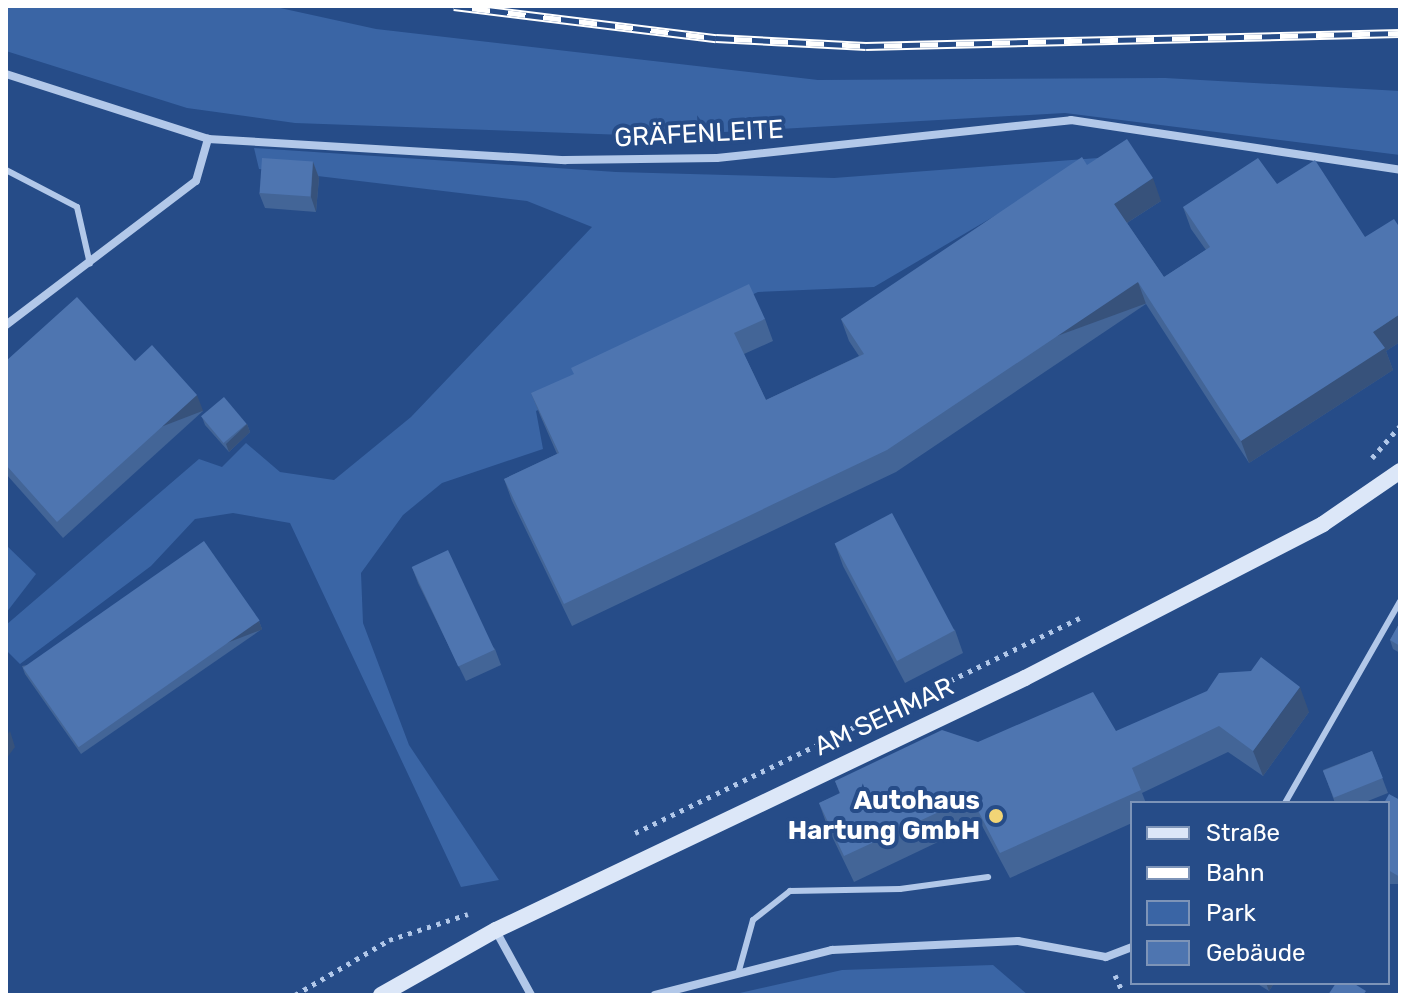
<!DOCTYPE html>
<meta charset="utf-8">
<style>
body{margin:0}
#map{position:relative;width:1406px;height:1001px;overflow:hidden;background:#264c88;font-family:Rubik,sans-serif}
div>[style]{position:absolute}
.green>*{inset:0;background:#3a65a5}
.path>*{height:5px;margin-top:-2.5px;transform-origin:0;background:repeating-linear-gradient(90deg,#b2c8e9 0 4px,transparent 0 10px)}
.lane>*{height:6px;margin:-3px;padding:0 3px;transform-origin:3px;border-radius:3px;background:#b2c8e9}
.street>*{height:8px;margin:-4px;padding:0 4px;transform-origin:4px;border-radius:4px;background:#b2c8e9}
.secondary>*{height:16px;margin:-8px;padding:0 8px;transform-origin:8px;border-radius:8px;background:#dce7f8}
.rail>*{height:9px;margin-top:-4.5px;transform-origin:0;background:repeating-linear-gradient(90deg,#264c88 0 18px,#fff 0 36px);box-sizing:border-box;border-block:2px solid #fff}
.wall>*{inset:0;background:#436597;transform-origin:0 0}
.shaded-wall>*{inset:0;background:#37527b;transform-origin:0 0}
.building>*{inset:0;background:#4e75b0;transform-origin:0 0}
.dots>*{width:22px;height:22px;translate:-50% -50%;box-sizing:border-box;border:4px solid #264c88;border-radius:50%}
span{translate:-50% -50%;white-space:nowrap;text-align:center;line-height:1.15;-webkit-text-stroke:8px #264c88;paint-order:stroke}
.street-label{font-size:26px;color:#fff}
.poi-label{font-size:26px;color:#fff;font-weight:700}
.right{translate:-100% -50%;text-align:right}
.frame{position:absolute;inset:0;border:8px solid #fff;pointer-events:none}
.legend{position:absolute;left:1130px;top:801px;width:260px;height:184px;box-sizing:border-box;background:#264c88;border:2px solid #7d94b8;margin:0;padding:10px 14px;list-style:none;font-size:24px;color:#fff}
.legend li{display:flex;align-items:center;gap:16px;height:40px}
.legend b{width:40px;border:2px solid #7d94b8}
</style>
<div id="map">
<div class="green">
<i style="clip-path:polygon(6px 6px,271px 6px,376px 29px,818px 80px,1165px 78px,1400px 91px,1400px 155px,1065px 113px,653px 136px,295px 123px,187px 108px,6px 51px)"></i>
<i style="clip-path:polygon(254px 148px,616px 172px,834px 178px,1124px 156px,1101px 176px,1083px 164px,874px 287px,758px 292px,572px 378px,573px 394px,536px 411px,543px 449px,442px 483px,403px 515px,361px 573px,363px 623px,409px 745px,499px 880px,461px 887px,290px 523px,233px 513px,195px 519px,151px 566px,20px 664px,6px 650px,6px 625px,199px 459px,222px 467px,246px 443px,280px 472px,334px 480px,411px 417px,592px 227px,527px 201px,259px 169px)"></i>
<i style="clip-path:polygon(6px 545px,36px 574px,6px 613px)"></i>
<i style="clip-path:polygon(993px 965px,1028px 995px,731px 995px,842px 970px)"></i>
</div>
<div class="path">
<i style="left:1372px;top:458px;width:43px;rotate:-48.8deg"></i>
<i style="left:635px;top:833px;width:494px;rotate:-25.8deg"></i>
<i style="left:1115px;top:975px;width:22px;rotate:66deg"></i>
<i style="left:295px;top:995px;width:109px;rotate:-30.3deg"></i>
<i style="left:389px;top:940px;width:83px;rotate:-18.2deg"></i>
</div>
<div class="lane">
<i style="left:6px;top:170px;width:80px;rotate:27.5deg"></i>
<i style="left:77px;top:207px;width:58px;rotate:77.2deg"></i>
<i style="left:1285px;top:803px;width:232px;rotate:-60.3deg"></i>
<i style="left:738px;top:974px;width:56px;rotate:-74.5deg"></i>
<i style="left:753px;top:920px;width:47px;rotate:-38.1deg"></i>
<i style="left:790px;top:891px;width:110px;rotate:-1deg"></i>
<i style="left:900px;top:889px;width:89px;rotate:-7.8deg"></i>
</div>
<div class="street">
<i style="left:6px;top:74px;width:212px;rotate:17.8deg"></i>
<i style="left:208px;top:139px;width:358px;rotate:3.4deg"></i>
<i style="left:565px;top:160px;width:152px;rotate:-0.8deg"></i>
<i style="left:717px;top:158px;width:356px;rotate:-6.1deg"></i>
<i style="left:1071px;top:120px;width:333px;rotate:8.6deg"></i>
<i style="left:6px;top:325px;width:238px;rotate:-37.2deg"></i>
<i style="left:196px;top:181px;width:44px;rotate:-74.1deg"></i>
<i style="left:496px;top:931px;width:73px;rotate:61.3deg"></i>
<i style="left:655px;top:995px;width:183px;rotate:-14.3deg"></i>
<i style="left:832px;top:950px;width:186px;rotate:-2.8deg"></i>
<i style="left:1018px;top:941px;width:89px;rotate:10.3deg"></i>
<i style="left:1106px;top:957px;width:28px;rotate:-21deg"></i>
</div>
<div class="secondary">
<i style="left:381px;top:995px;width:132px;rotate:-29.5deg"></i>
<i style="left:496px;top:930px;width:586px;rotate:-25.47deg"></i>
<i style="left:1025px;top:678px;width:335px;rotate:-27.3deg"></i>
<i style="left:1323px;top:524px;width:93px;rotate:-34.5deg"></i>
</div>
<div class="rail">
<i style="left:454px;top:6px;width:264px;rotate:7deg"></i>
<i style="left:716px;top:38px;width:150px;rotate:3.1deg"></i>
<i style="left:866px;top:46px;width:534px;rotate:-1.39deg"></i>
</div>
<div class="wall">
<i style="clip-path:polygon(313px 162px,319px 178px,316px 212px,265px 208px,259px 193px)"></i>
<i style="clip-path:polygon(1087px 165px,1161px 201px,1127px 223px,1164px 277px,1206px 250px,1191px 229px,1183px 207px,1277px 184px,1365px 237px,1400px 228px,1400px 342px,1386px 351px,1393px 370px,1249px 463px,1146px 304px,896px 472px,572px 626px,512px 501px,504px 479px,557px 454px,540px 415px,531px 393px,765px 319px,773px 341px,744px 354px,766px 400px,859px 356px,849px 341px,841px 319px)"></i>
<i style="clip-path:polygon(6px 361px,135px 361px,203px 411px,63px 538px,6px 474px)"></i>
<i style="clip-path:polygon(202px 417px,247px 424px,250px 432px,229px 452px,205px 425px)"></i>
<i style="clip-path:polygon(835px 544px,955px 630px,963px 653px,905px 683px,843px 566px)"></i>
<i style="clip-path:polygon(412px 567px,495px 649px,501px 665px,466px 681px,418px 583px)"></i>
<i style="clip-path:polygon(259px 621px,262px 629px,81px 754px,25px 674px,22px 666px)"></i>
<i style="clip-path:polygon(1400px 622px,1400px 653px,1393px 649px,1390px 640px)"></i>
<i style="clip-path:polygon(1309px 712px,1263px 776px,1228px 752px,1142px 793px,1146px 803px,1132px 803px,1132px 823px,1010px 878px,980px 822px,854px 882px,828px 828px,819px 803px,840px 794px,835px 781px,978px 742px,1116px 731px)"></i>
<i style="clip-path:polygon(1372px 751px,1388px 793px,1363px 803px,1335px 803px,1323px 770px)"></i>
<i style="left:1400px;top:800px;width:84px;height:12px;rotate:90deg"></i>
<i style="clip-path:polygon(1256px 983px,1274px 983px,1269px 991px)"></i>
</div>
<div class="shaded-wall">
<i style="clip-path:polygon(313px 162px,319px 178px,316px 212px,311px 197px)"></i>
<i style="clip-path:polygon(1153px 178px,1161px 201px,1122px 226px,1114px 204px)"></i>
<i style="left:1138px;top:282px;width:23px;height:302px;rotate:70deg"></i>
<i style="clip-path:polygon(1400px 314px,1400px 342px,1386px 351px,1393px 370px,1249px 463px,1241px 441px,1373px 332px)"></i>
<i style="left:197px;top:395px;width:17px;height:189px;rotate:69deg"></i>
<i style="clip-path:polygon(247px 424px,250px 432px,229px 452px,226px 444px)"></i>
<i style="left:259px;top:621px;width:9px;height:220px;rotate:69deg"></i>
<i style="clip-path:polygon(1300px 687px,1309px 712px,1263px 776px,1253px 751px)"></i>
<i style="clip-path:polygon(10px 731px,15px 747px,6px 759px,6px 736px)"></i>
<i style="clip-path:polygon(1266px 983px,1274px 983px,1269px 991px)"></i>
</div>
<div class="building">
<i style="clip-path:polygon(1127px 139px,1153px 178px,1114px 204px,1164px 277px,1210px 247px,1183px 207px,1258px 158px,1277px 184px,1315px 160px,1365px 237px,1394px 219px,1400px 228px,1400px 314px,1373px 332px,1385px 348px,1241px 441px,1138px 282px,887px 450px,564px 604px,504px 479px,559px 453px,531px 393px,574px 374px,571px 368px,749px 284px,765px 319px,734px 333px,766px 400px,864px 354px,841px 319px,1082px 157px,1087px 165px)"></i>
<i style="left:262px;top:158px;width:51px;height:35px;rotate:4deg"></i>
<i style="clip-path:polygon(77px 297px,135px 361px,152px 345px,197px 395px,57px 522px,6px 465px,6px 361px)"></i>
<i style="left:224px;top:397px;width:35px;height:30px;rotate:50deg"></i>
<i style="left:892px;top:513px;width:133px;height:65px;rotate:62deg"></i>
<i style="left:204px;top:541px;width:97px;height:221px;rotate:55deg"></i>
<i style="left:448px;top:550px;width:110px;height:40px;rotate:65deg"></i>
<i style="clip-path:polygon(1400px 622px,1400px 646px,1390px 640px)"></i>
<i style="clip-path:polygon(1261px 657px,1300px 687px,1253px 751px,1219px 726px,1132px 768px,1141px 790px,1000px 853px,971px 797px,844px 856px,819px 803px,840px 793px,835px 781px,942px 730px,978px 742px,1093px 692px,1116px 731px,1207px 691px,1219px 673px,1251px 671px)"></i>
<i style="left:1372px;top:751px;width:29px;height:53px;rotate:68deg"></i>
<i style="clip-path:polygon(1389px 794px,1400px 800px,1400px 877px,1388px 870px,1388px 803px,1384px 803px)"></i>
<i style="clip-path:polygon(1336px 983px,1353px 983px,1366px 991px,1363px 995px,1328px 995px)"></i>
</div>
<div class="dots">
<i style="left:996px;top:816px;background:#f2d576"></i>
</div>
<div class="street-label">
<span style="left:699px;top:134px;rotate:-3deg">GRÄFENLEITE</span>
<span style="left:884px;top:717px;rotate:-25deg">AM SEHMAR</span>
</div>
<div class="poi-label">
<span class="right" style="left:980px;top:816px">Autohaus<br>Hartung GmbH</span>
</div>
<div class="frame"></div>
<ul class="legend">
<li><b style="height:10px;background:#dce7f8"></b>Straße</li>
<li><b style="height:10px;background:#fff"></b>Bahn</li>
<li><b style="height:22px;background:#3a65a5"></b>Park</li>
<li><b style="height:22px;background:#4e75b0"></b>Gebäude</li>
</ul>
</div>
